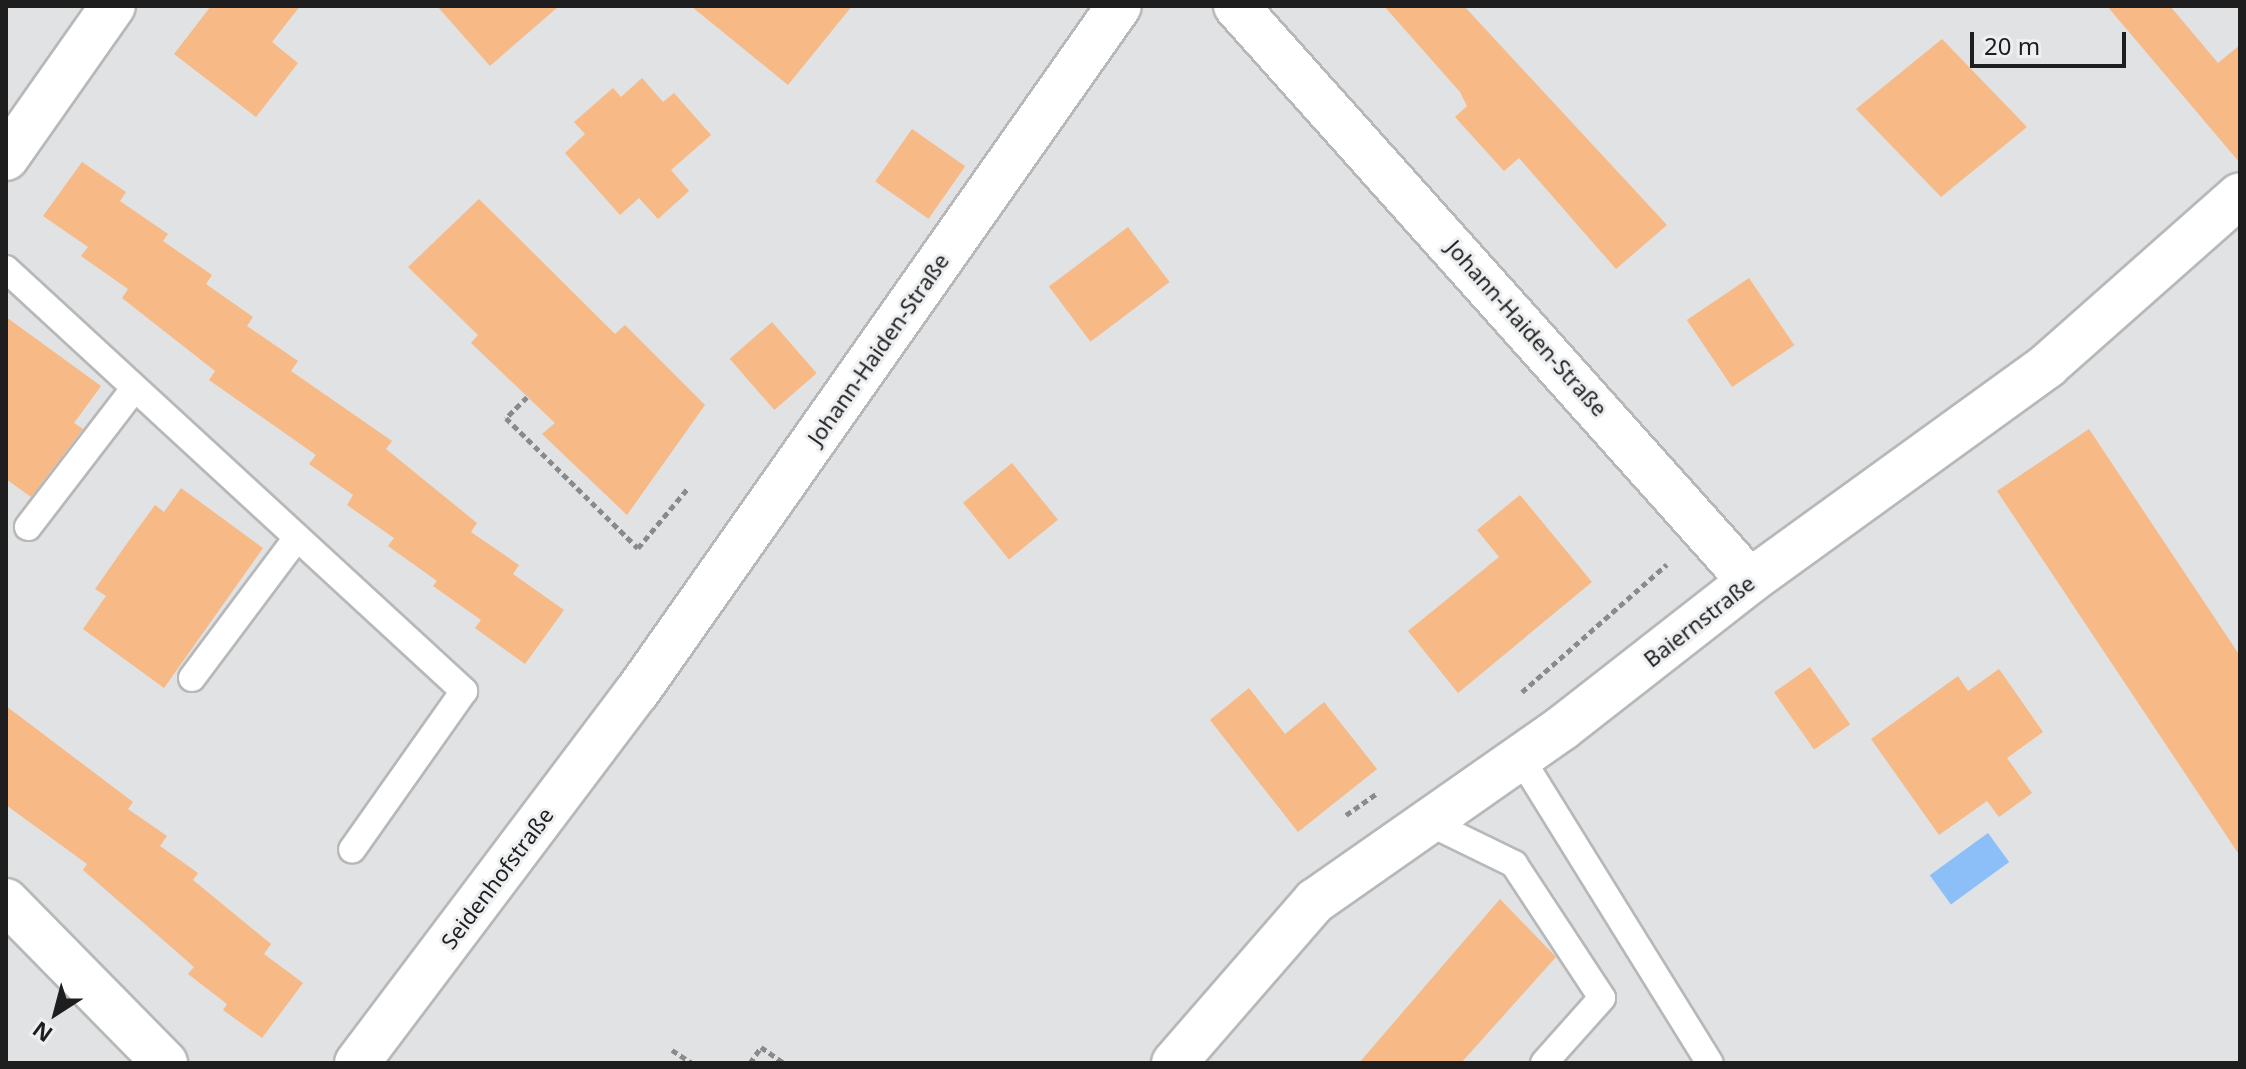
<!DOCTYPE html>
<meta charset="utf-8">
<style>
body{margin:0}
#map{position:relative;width:2246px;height:1069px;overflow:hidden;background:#e0e2e3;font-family:"Noto Sans",sans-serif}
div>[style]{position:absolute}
.water>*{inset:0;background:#8cbff8;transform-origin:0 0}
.building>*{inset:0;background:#f7b986;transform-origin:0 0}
.path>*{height:5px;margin-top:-2.5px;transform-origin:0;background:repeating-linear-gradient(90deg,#898a8b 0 6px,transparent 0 10px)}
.roads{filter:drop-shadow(2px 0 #b7b8b9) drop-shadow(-2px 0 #b7b8b9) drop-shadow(0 2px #b7b8b9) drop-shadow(0 -2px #b7b8b9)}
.lane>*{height:26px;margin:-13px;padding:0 13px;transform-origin:13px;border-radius:13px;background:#fff}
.street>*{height:44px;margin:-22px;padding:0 22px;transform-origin:22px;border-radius:22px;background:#fff}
span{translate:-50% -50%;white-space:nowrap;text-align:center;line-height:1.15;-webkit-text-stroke:6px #edeff0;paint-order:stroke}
.street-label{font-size:22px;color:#1e1e1f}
.frame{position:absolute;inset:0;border:8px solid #1e1e1f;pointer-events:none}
.north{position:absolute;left:16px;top:973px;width:80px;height:80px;-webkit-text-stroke:6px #edeff0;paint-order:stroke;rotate:216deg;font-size:22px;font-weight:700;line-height:32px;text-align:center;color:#1e1e1f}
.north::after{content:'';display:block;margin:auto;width:28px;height:36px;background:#1e1e1f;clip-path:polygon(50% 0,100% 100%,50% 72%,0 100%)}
.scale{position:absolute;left:1970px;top:32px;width:156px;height:36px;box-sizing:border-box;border:4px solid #1e1e1f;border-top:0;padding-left:10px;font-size:24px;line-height:28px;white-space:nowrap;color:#1e1e1f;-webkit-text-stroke:6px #edeff0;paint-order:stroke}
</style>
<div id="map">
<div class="water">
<i style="left:1988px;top:833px;width:36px;height:72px;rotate:54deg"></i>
</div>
<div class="building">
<i style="clip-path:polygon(211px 6px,300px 6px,272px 42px,298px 63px,256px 117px,174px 54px)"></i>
<i style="clip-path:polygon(437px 6px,559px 6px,490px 66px)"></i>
<i style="clip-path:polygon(691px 6px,852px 6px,788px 85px)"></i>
<i style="clip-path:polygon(1384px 6px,1464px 6px,1667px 225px,1616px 269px,1519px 158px,1504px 171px,1455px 117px,1467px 106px,1460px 92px)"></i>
<i style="clip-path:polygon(2107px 6px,2170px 6px,2218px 63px,2240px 45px,2240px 163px)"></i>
<i style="clip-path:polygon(1942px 39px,2027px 127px,1941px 197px,1856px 109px)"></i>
<i style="clip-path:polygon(642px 78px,663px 102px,674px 93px,711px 135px,671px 170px,689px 191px,658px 219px,639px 198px,620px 215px,565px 153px,585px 134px,574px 122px,613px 88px,621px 97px)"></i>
<i style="left:912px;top:129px;width:65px;height:64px;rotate:35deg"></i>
<i style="clip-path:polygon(82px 162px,126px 192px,120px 201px,168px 234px,163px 241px,212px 275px,206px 284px,253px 317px,247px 326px,298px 361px,291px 371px,392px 441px,386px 449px,477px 523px,471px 532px,519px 565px,513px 574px,564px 610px,525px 664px,475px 628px,481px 620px,433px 586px,437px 581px,388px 546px,394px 538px,347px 505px,353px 495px,309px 464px,316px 455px,209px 380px,215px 371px,122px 298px,128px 289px,81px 256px,88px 247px,43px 216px)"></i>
<i style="clip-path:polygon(479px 199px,615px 334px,625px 325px,705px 405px,627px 515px,542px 434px,555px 423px,471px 343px,478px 335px,408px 267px)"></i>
<i style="left:1128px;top:227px;width:69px;height:99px;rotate:53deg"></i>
<i style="left:1749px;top:278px;width:81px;height:75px;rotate:56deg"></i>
<i style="clip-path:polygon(6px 317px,101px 386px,74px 423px,83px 429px,31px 497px,6px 479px)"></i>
<i style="left:772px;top:322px;width:68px;height:56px;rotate:49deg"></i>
<i style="clip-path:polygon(2089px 429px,2240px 656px,2240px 856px,1997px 491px)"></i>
<i style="left:1012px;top:463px;width:73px;height:63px;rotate:51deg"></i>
<i style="clip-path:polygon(181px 488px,263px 548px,164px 688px,83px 629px,106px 596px,95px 589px,128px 542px,155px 505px,164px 512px)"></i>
<i style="clip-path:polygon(1520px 495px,1592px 582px,1458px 693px,1408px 631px,1499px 557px,1477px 530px)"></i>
<i style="left:1810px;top:667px;width:70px;height:44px;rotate:55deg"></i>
<i style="clip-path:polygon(1999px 669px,2043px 732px,2007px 758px,2032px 793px,1999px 817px,1987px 801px,1939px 835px,1871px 739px,1958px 676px,1968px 691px)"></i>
<i style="clip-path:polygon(1249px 688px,1285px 734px,1324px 702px,1377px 769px,1298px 832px,1210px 720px)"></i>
<i style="clip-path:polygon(6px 706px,133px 802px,128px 809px,167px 836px,160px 846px,198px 873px,193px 880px,271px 944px,264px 954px,303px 983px,262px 1038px,223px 1010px,227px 1004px,188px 974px,194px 967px,83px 870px,87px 864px,6px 805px)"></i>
<i style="clip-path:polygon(1500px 899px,1556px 957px,1461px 1063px,1359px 1063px)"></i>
</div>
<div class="path">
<i style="left:527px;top:397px;width:30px;rotate:135deg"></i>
<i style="left:506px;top:418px;width:185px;rotate:44.6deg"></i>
<i style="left:638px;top:548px;width:78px;rotate:-50.2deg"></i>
<i style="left:1522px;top:692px;width:193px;rotate:-41.4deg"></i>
<i style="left:1346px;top:815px;width:37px;rotate:-35deg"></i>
<i style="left:672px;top:1050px;width:24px;rotate:33deg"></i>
<i style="left:750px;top:1063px;width:19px;rotate:-55deg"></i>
<i style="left:761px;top:1047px;width:28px;rotate:35deg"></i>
</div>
<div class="roads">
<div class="lane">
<i style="left:6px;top:269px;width:623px;rotate:42.66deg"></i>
<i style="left:464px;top:691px;width:194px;rotate:125.2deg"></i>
<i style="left:28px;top:527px;width:173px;rotate:-52.5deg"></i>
<i style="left:192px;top:678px;width:174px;rotate:-53.2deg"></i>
<i style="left:1520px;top:757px;width:360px;rotate:58.2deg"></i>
<i style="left:1428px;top:822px;width:96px;rotate:26deg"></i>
<i style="left:1514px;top:864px;width:160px;rotate:56.7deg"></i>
<i style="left:1602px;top:998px;width:87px;rotate:131.7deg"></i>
</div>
<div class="street">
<i style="left:1236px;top:6px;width:771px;rotate:48.21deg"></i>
<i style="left:6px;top:158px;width:186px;rotate:-54.9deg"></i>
<i style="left:6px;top:901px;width:227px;rotate:45.5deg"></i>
<i style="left:357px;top:1063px;width:465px;rotate:-53deg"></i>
<i style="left:637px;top:692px;width:838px;rotate:-54.91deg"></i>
<i style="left:1174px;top:1063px;width:215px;rotate:-49deg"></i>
<i style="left:1315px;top:901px;width:302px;rotate:-35deg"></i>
<i style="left:1562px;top:728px;width:239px;rotate:-38deg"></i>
<i style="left:1750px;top:581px;width:368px;rotate:-35.9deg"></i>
<i style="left:2048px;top:365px;width:256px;rotate:-41.5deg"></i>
</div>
</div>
<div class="street-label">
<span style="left:1527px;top:328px;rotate:48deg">Johann-Haiden-Straße</span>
<span style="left:878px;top:349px;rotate:-55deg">Johann-Haiden-Straße</span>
<span style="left:1699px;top:621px;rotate:-38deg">Baiernstraße</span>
<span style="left:497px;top:878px;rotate:-53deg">Seidenhofstraße</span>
</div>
<div class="frame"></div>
<div class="north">N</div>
<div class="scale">20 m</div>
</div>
